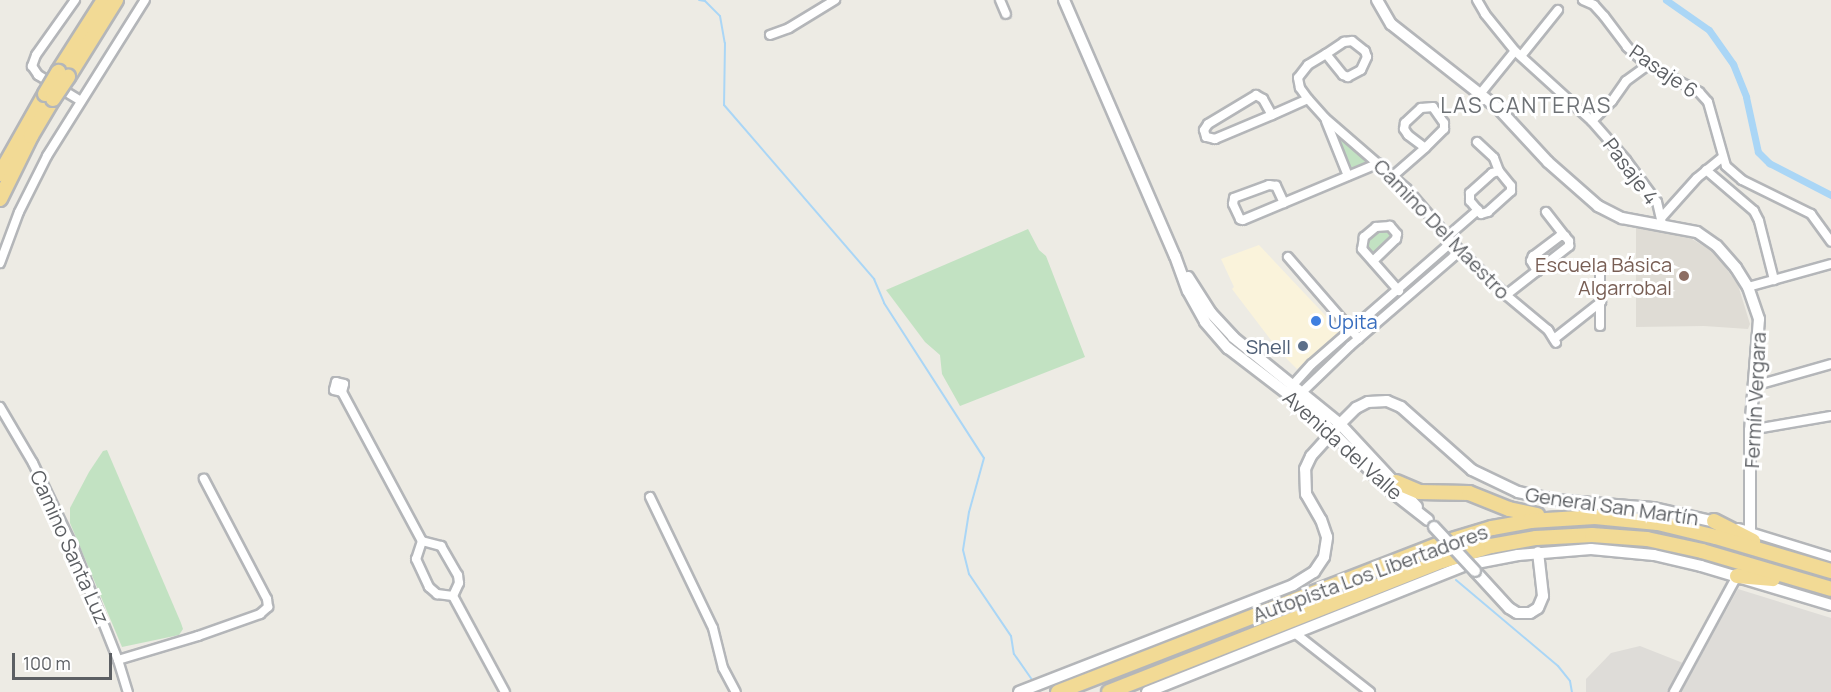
<!DOCTYPE html>
<meta charset="utf-8">
<style>
body{margin:0}
#map{position:relative;width:1831px;height:692px;overflow:hidden;background:#edebe4;font-family:Manrope,sans-serif}
div>[style]{position:absolute}
.commercial>*{inset:0;background:#faf3db}
.industrial>*{inset:0;background:#dedcd8}
.education>*{inset:0;background:#dfdcd5}
.green>*{inset:0;background:#c2e2c2}
.stream>*{height:2px;margin:-1px;padding:0 1px;transform-origin:1px;border-radius:1px;background:#aad6f6}
.canal>*{height:7px;margin:-3.5px;padding:0 3.5px;transform-origin:3.5px;border-radius:3.5px;background:#aad6f6}
.roads{filter:drop-shadow(2px 0 #b4b6b9) drop-shadow(-2px 0 #b4b6b9) drop-shadow(0 2px #b4b6b9) drop-shadow(0 -2px #b4b6b9)}
.street>*{height:8px;margin:-4px;padding:0 4px;transform-origin:4px;border-radius:4px;background:#fff}
.secondary>*{height:10px;margin:-5px;padding:0 5px;transform-origin:5px;border-radius:5px;background:#fff}
.highway>*{height:14px;margin:-7px;padding:0 7px;transform-origin:7px;border-radius:7px;background:#f2da95}
.bridges{filter:drop-shadow(2px 0 #b3b6ba) drop-shadow(-2px 0 #b3b6ba) drop-shadow(0 2px #b3b6ba) drop-shadow(0 -2px #b3b6ba)}
.secondary-bridge>*{height:10px;margin:-5px;padding:0 5px;transform-origin:5px;border-radius:5px;background:#fff}
.highway-bridge>*{height:14px;margin:-7px;padding:0 7px;transform-origin:7px;border-radius:7px;background:#f2da95}
.dots>*{width:16px;height:16px;translate:-50% -50%;box-sizing:border-box;border:3px solid #fff;border-radius:50%}
span{translate:-50% -50%;white-space:nowrap;text-align:center;line-height:1.15;-webkit-text-stroke:6px #fff;paint-order:stroke}
.street-label{font-size:20px;color:#5c5f63}
.education-label{font-size:20px;color:#785e54}
.right{translate:-100% -50%;text-align:right}
.shop-label{font-size:20px;color:#366cbe}
.left{translate:0 -50%;text-align:left}
.service-label{font-size:20px;color:#4e5e75}
.quarter-label{font-size:22px;color:#6d7175;letter-spacing:1.5px}
.scale{position:absolute;left:12px;top:653px;width:100px;height:27px;box-sizing:border-box;border:3px solid #5c5f63;border-top:0;padding-left:8px;font-size:18px;line-height:21px;white-space:nowrap;color:#5c5f63;-webkit-text-stroke:4px #fff;paint-order:stroke}
</style>
<div id="map">
<div class="commercial">
<i style="clip-path:polygon(1259px 245px,1340px 331px,1297px 369px,1280px 352px,1232px 289px,1234px 287px,1221px 259px)"></i>
</div>
<div class="industrial">
<i style="clip-path:polygon(1738px 589px,1831px 618px,1831px 692px,1681px 692px)"></i>
<i style="clip-path:polygon(1640px 646px,1683px 663px,1668px 692px,1586px 692px,1586px 679px,1611px 653px)"></i>
</div>
<div class="education">
<i style="clip-path:polygon(1636px 228px,1689px 237px,1716px 254px,1738px 285px,1750px 324px,1748px 329px,1704px 326px,1636px 327px)"></i>
</div>
<div class="green">
<i style="clip-path:polygon(1333px 129px,1373px 163px,1349px 172px)"></i>
<i style="clip-path:polygon(1028px 229px,1039px 250px,1046px 256px,1085px 357px,960px 406px,942px 374px,940px 355px,925px 342px,886px 290px)"></i>
<i style="clip-path:polygon(1391px 229px,1394px 238px,1375px 255px,1371px 255px,1366px 247px,1366px 238px,1376px 230px)"></i>
<i style="clip-path:polygon(107px 450px,181px 623px,183px 629px,179px 635px,122px 647px,70px 523px,70px 508px,89px 472px,103px 451px)"></i>
</div>
<div class="stream">
<i style="left:699px;top:0;width:6px;rotate:9deg"></i>
<i style="left:705px;top:1px;width:21px;rotate:45deg"></i>
<i style="left:720px;top:16px;width:27px;rotate:80deg"></i>
<i style="left:725px;top:43px;width:62px;rotate:90.9deg"></i>
<i style="left:724px;top:105px;width:230px;rotate:49.2deg"></i>
<i style="left:874px;top:279px;width:26px;rotate:67deg"></i>
<i style="left:884px;top:303px;width:184px;rotate:57.2deg"></i>
<i style="left:984px;top:458px;width:56px;rotate:105.5deg"></i>
<i style="left:969px;top:512px;width:38px;rotate:99deg"></i>
<i style="left:963px;top:550px;width:25px;rotate:76deg"></i>
<i style="left:969px;top:574px;width:75px;rotate:55.9deg"></i>
<i style="left:1011px;top:636px;width:18px;rotate:81deg"></i>
<i style="left:1014px;top:654px;width:33px;rotate:55deg"></i>
<i style="left:1456px;top:580px;width:133px;rotate:40.1deg"></i>
<i style="left:1558px;top:666px;width:19px;rotate:51deg"></i>
<i style="left:1570px;top:681px;width:11px;rotate:80deg"></i>
</div>
<div class="canal">
<i style="left:1666px;top:0;width:52px;rotate:34.9deg"></i>
<i style="left:1709px;top:30px;width:42px;rotate:54.8deg"></i>
<i style="left:1733px;top:64px;width:35px;rotate:68deg"></i>
<i style="left:1746px;top:97px;width:56px;rotate:77.7deg"></i>
<i style="left:1758px;top:152px;width:16px;rotate:45deg"></i>
<i style="left:1769px;top:163px;width:70px;rotate:27.3deg"></i>
</div>
<div class="roads">
<div class="street">
<i style="left:75px;top:0;width:67px;rotate:125.3deg"></i>
<i style="left:36px;top:55px;width:12px;rotate:110deg"></i>
<i style="left:32px;top:66px;width:11px;rotate:56deg"></i>
<i style="left:38px;top:75px;width:50px;rotate:31.2deg"></i>
<i style="left:1000px;top:0;width:15px;rotate:67deg"></i>
<i style="left:1477px;top:0;width:16px;rotate:60deg"></i>
<i style="left:1485px;top:14px;width:48px;rotate:51deg"></i>
<i style="left:1515px;top:51px;width:104px;rotate:42.3deg"></i>
<i style="left:1592px;top:121px;width:52px;rotate:48.9deg"></i>
<i style="left:1626px;top:160px;width:52px;rotate:53.6deg"></i>
<i style="left:1657px;top:202px;width:22px;rotate:77deg"></i>
<i style="left:1583px;top:0;width:12px;rotate:24deg"></i>
<i style="left:1594px;top:5px;width:15px;rotate:48deg"></i>
<i style="left:1604px;top:16px;width:39px;rotate:53deg"></i>
<i style="left:1627px;top:47px;width:28px;rotate:41deg"></i>
<i style="left:1648px;top:65px;width:58px;rotate:27.9deg"></i>
<i style="left:1699px;top:92px;width:13px;rotate:48deg"></i>
<i style="left:1708px;top:102px;width:66px;rotate:74.3deg"></i>
<i style="left:1726px;top:166px;width:21px;rotate:41deg"></i>
<i style="left:1742px;top:180px;width:77px;rotate:26.2deg"></i>
<i style="left:1811px;top:214px;width:34px;rotate:54deg"></i>
<i style="left:770px;top:35px;width:20px;rotate:-20deg"></i>
<i style="left:789px;top:28px;width:54px;rotate:-31.3deg"></i>
<i style="left:1352px;top:41px;width:16px;rotate:38deg"></i>
<i style="left:1365px;top:51px;width:6px;rotate:72deg"></i>
<i style="left:1367px;top:57px;width:14px;rotate:115deg"></i>
<i style="left:1361px;top:70px;width:15px;rotate:152deg"></i>
<i style="left:1348px;top:77px;width:5px;rotate:-158deg"></i>
<i style="left:1343px;top:75px;width:27px;rotate:-129deg"></i>
<i style="left:1326px;top:54px;width:22px;rotate:-34deg"></i>
<i style="left:1344px;top:42px;width:8px;rotate:-7deg"></i>
<i style="left:1326px;top:54px;width:21px;rotate:149deg"></i>
<i style="left:1308px;top:65px;width:16px;rotate:128deg"></i>
<i style="left:1298px;top:78px;width:10px;rotate:79deg"></i>
<i style="left:1300px;top:88px;width:14px;rotate:54deg"></i>
<i style="left:1308px;top:99px;width:25px;rotate:48deg"></i>
<i style="left:1325px;top:118px;width:108px;rotate:40.9deg"></i>
<i style="left:1407px;top:189px;width:82px;rotate:49.5deg"></i>
<i style="left:1460px;top:251px;width:64px;rotate:43.7deg"></i>
<i style="left:1506px;top:295px;width:55px;rotate:39.8deg"></i>
<i style="left:1548px;top:330px;width:15px;rotate:58deg"></i>
<i style="left:1521px;top:56px;width:59px;rotate:-51.2deg"></i>
<i style="left:1480px;top:94px;width:55px;rotate:-50.9deg"></i>
<i style="left:1256px;top:95px;width:8px;rotate:30deg"></i>
<i style="left:1263px;top:99px;width:18px;rotate:61deg"></i>
<i style="left:1272px;top:115px;width:62px;rotate:157.2deg"></i>
<i style="left:1215px;top:139px;width:9px;rotate:-167deg"></i>
<i style="left:1206px;top:137px;width:7px;rotate:-106deg"></i>
<i style="left:1204px;top:130px;width:7px;rotate:-56deg"></i>
<i style="left:1208px;top:124px;width:56px;rotate:-31.1deg"></i>
<i style="left:1272px;top:115px;width:39px;rotate:-24deg"></i>
<i style="left:1326px;top:121px;width:59px;rotate:68.2deg"></i>
<i style="left:1592px;top:121px;width:28px;rotate:-45deg"></i>
<i style="left:1612px;top:101px;width:24px;rotate:-55deg"></i>
<i style="left:1626px;top:81px;width:27px;rotate:-36deg"></i>
<i style="left:1477px;top:142px;width:23px;rotate:43deg"></i>
<i style="left:1494px;top:158px;width:14px;rotate:69deg"></i>
<i style="left:1706px;top:170px;width:63px;rotate:40.5deg"></i>
<i style="left:1754px;top:211px;width:11px;rotate:63deg"></i>
<i style="left:1759px;top:221px;width:61px;rotate:75.7deg"></i>
<i style="left:1499px;top:171px;width:19px;rotate:51deg"></i>
<i style="left:1511px;top:186px;width:5px;rotate:90deg"></i>
<i style="left:1511px;top:191px;width:31px;rotate:138deg"></i>
<i style="left:1488px;top:212px;width:7px;rotate:164deg"></i>
<i style="left:1481px;top:214px;width:17px;rotate:-130deg"></i>
<i style="left:1470px;top:201px;width:8px;rotate:-90deg"></i>
<i style="left:1470px;top:193px;width:30px;rotate:-42deg"></i>
<i style="left:1492px;top:173px;width:7px;rotate:-16deg"></i>
<i style="left:1393px;top:176px;width:43px;rotate:-41.2deg"></i>
<i style="left:1425px;top:148px;width:27px;rotate:-45deg"></i>
<i style="left:1444px;top:129px;width:6px;rotate:-90deg"></i>
<i style="left:1444px;top:123px;width:19px;rotate:-125deg"></i>
<i style="left:1433px;top:107px;width:12px;rotate:175deg"></i>
<i style="left:1421px;top:108px;width:22px;rotate:137deg"></i>
<i style="left:1405px;top:123px;width:6px;rotate:99deg"></i>
<i style="left:1404px;top:129px;width:7px;rotate:56deg"></i>
<i style="left:1408px;top:135px;width:21px;rotate:37deg"></i>
<i style="left:1284px;top:203px;width:19px;rotate:-115deg"></i>
<i style="left:1276px;top:186px;width:7px;rotate:-172deg"></i>
<i style="left:1269px;top:185px;width:37px;rotate:160deg"></i>
<i style="left:1234px;top:198px;width:6px;rotate:99deg"></i>
<i style="left:1233px;top:204px;width:17px;rotate:65deg"></i>
<i style="left:1240px;top:219px;width:3px;rotate:18deg"></i>
<i style="left:1243px;top:220px;width:147px;rotate:-22.7deg"></i>
<i style="left:1546px;top:212px;width:31px;rotate:52deg"></i>
<i style="left:1662px;top:217px;width:52px;rotate:-48.1deg"></i>
<i style="left:1697px;top:178px;width:33px;rotate:-39deg"></i>
<i style="left:1448px;top:236px;width:40px;rotate:-41deg"></i>
<i style="left:1288px;top:257px;width:108px;rotate:49.1deg"></i>
<i style="left:1373px;top:261px;width:32px;rotate:-44deg"></i>
<i style="left:1396px;top:239px;width:5px;rotate:-79deg"></i>
<i style="left:1397px;top:234px;width:11px;rotate:-131deg"></i>
<i style="left:1390px;top:226px;width:14px;rotate:176deg"></i>
<i style="left:1376px;top:227px;width:16px;rotate:140deg"></i>
<i style="left:1364px;top:237px;width:12px;rotate:99deg"></i>
<i style="left:1362px;top:249px;width:56px;rotate:48.6deg"></i>
<i style="left:0;top:263px;width:54px;rotate:-69.6deg"></i>
<i style="left:19px;top:212px;width:63px;rotate:-63.4deg"></i>
<i style="left:47px;top:156px;width:184px;rotate:-57.9deg"></i>
<i style="left:1600px;top:265px;width:61px;rotate:90deg"></i>
<i style="left:1748px;top:287px;width:86px;rotate:-15.5deg"></i>
<i style="left:1506px;top:295px;width:39px;rotate:-38deg"></i>
<i style="left:1537px;top:271px;width:41px;rotate:-38deg"></i>
<i style="left:1569px;top:246px;width:5px;rotate:-90deg"></i>
<i style="left:1569px;top:241px;width:6px;rotate:-129deg"></i>
<i style="left:1565px;top:236px;width:5px;rotate:180deg"></i>
<i style="left:1560px;top:236px;width:34px;rotate:143deg"></i>
<i style="left:1533px;top:256px;width:5px;rotate:112deg"></i>
<i style="left:1531px;top:261px;width:12px;rotate:59deg"></i>
<i style="left:1554px;top:339px;width:60px;rotate:-38.2deg"></i>
<i style="left:1754px;top:386px;width:80px;rotate:-15.9deg"></i>
<i style="left:1291px;top:387px;width:31px;rotate:-48deg"></i>
<i style="left:1312px;top:364px;width:186px;rotate:-41.1deg"></i>
<i style="left:342px;top:392px;width:8px;rotate:-76deg"></i>
<i style="left:344px;top:384px;width:8px;rotate:-166deg"></i>
<i style="left:336px;top:382px;width:8px;rotate:104deg"></i>
<i style="left:334px;top:390px;width:8px;rotate:14deg"></i>
<i style="left:342px;top:392px;width:169px;rotate:61.8deg"></i>
<i style="left:1298px;top:396px;width:72px;rotate:-43.9deg"></i>
<i style="left:1350px;top:346px;width:145px;rotate:-40.8deg"></i>
<i style="left:0;top:407px;width:65px;rotate:59.5deg"></i>
<i style="left:33px;top:463px;width:95px;rotate:64.5deg"></i>
<i style="left:74px;top:549px;width:119px;rotate:68.4deg"></i>
<i style="left:118px;top:660px;width:34px;rotate:73deg"></i>
<i style="left:1750px;top:430px;width:82px;rotate:-9.8deg"></i>
<i style="left:650px;top:497px;width:145px;rotate:64.3deg"></i>
<i style="left:713px;top:628px;width:41px;rotate:76deg"></i>
<i style="left:723px;top:668px;width:27px;rotate:62deg"></i>
<i style="left:1750px;top:532px;width:85px;rotate:17.2deg"></i>
<i style="left:422px;top:541px;width:19px;rotate:108deg"></i>
<i style="left:416px;top:559px;width:31px;rotate:65deg"></i>
<i style="left:429px;top:587px;width:11px;rotate:41deg"></i>
<i style="left:437px;top:594px;width:16px;rotate:7deg"></i>
<i style="left:422px;top:541px;width:20px;rotate:15deg"></i>
<i style="left:441px;top:546px;width:34px;rotate:60deg"></i>
<i style="left:458px;top:575px;width:8px;rotate:83deg"></i>
<i style="left:459px;top:583px;width:14px;rotate:115deg"></i>
<i style="left:453px;top:596px;width:109px;rotate:61.6deg"></i>
<i style="left:1296px;top:634px;width:94px;rotate:38.1deg"></i>
<i style="left:118px;top:660px;width:84px;rotate:-16.7deg"></i>
<i style="left:198px;top:636px;width:66px;rotate:-19.5deg"></i>
<i style="left:260px;top:614px;width:11px;rotate:-41deg"></i>
<i style="left:268px;top:607px;width:8px;rotate:-97deg"></i>
<i style="left:267px;top:599px;width:136px;rotate:-117.7deg"></i>
<i style="left:1674px;top:692px;width:132px;rotate:-61.5deg"></i>
</div>
<div class="secondary">
<i style="left:1064px;top:0;width:279px;rotate:66.6deg"></i>
<i style="left:1175px;top:256px;width:37px;rotate:70deg"></i>
<i style="left:1188px;top:291px;width:35px;rotate:61deg"></i>
<i style="left:1205px;top:322px;width:35px;rotate:49deg"></i>
<i style="left:1228px;top:348px;width:113px;rotate:37.5deg"></i>
<i style="left:1318px;top:417px;width:99px;rotate:45.8deg"></i>
<i style="left:1387px;top:488px;width:52px;rotate:38deg"></i>
<i style="left:1377px;top:0;width:28px;rotate:60deg"></i>
<i style="left:1391px;top:24px;width:137px;rotate:38.2deg"></i>
<i style="left:1499px;top:109px;width:72px;rotate:47.2deg"></i>
<i style="left:1548px;top:162px;width:67px;rotate:41.3deg"></i>
<i style="left:1598px;top:206px;width:27px;rotate:27deg"></i>
<i style="left:1622px;top:218px;width:76px;rotate:10.6deg"></i>
<i style="left:1697px;top:232px;width:24px;rotate:35deg"></i>
<i style="left:1717px;top:246px;width:29px;rotate:49deg"></i>
<i style="left:1736px;top:268px;width:22px;rotate:58deg"></i>
<i style="left:1748px;top:287px;width:34px;rotate:71deg"></i>
<i style="left:1759px;top:319px;width:111px;rotate:94.6deg"></i>
<i style="left:1750px;top:430px;width:102px;rotate:90deg"></i>
<i style="left:1750px;top:532px;width:12px;rotate:-166deg"></i>
<i style="left:1188px;top:277px;width:43px;rotate:57.4deg"></i>
<i style="left:1211px;top:313px;width:33px;rotate:47deg"></i>
<i style="left:1233px;top:337px;width:138px;rotate:39.1deg"></i>
<i style="left:1340px;top:424px;width:113px;rotate:47.1deg"></i>
<i style="left:1475px;top:571px;width:50px;rotate:47.4deg"></i>
<i style="left:1509px;top:608px;width:9px;rotate:32deg"></i>
<i style="left:1517px;top:613px;width:13px"></i>
<i style="left:1530px;top:613px;width:9px;rotate:-32deg"></i>
<i style="left:1538px;top:608px;width:13px;rotate:-67deg"></i>
<i style="left:1543px;top:596px;width:44px;rotate:-96.5deg"></i>
<i style="left:1019px;top:692px;width:294px;rotate:-21.3deg"></i>
<i style="left:1293px;top:585px;width:25px;rotate:-32deg"></i>
<i style="left:1314px;top:572px;width:18px;rotate:-56deg"></i>
<i style="left:1324px;top:557px;width:20px;rotate:-81deg"></i>
<i style="left:1327px;top:537px;width:18px;rotate:-109deg"></i>
<i style="left:1321px;top:520px;width:30px;rotate:-120deg"></i>
<i style="left:1306px;top:494px;width:25px;rotate:-92deg"></i>
<i style="left:1305px;top:469px;width:14px;rotate:-65deg"></i>
<i style="left:1311px;top:456px;width:43px;rotate:-47.8deg"></i>
<i style="left:1340px;top:424px;width:23px;rotate:-45deg"></i>
<i style="left:1356px;top:408px;width:13px;rotate:-27deg"></i>
<i style="left:1368px;top:402px;width:19px;rotate:-3deg"></i>
<i style="left:1387px;top:401px;width:15px;rotate:23deg"></i>
<i style="left:1401px;top:407px;width:95px;rotate:41.6deg"></i>
<i style="left:1472px;top:470px;width:51px;rotate:25.6deg"></i>
<i style="left:1518px;top:492px;width:38px;rotate:12deg"></i>
<i style="left:1555px;top:500px;width:98px;rotate:4.7deg"></i>
<i style="left:1653px;top:508px;width:69px;rotate:12.6deg"></i>
<i style="left:1147px;top:692px;width:343px;rotate:-21.7deg"></i>
<i style="left:1466px;top:565px;width:53px;rotate:-10.9deg"></i>
<i style="left:1518px;top:555px;width:73px;rotate:-4.7deg"></i>
<i style="left:1591px;top:549px;width:63px;rotate:5.4deg"></i>
<i style="left:1654px;top:555px;width:48px;rotate:13.2deg"></i>
<i style="left:1701px;top:566px;width:136px;rotate:16.7deg"></i>
</div>
<div class="highway">
<i style="left:58px;top:72px;width:85px;rotate:-57.4deg"></i>
<i style="left:68px;top:77px;width:91px;rotate:-58.1deg"></i>
<i style="left:0;top:174px;width:92px;rotate:-60.6deg"></i>
<i style="left:0;top:199px;width:70px;rotate:-63.8deg"></i>
<i style="left:31px;top:136px;width:43px;rotate:-59.3deg"></i>
<i style="left:1396px;top:482px;width:25px;rotate:23deg"></i>
<i style="left:1419px;top:492px;width:50px;rotate:1.1deg"></i>
<i style="left:1469px;top:493px;width:43px;rotate:21.8deg"></i>
<i style="left:1509px;top:509px;width:29px;rotate:12deg"></i>
<i style="left:1714px;top:521px;width:44px;rotate:27.1deg"></i>
<i style="left:1737px;top:576px;width:36px;rotate:5deg"></i>
<i style="left:1058px;top:692px;width:412px;rotate:-21.2deg"></i>
<i style="left:1442px;top:543px;width:52px;rotate:-16.7deg"></i>
<i style="left:1492px;top:528px;width:39px;rotate:-10deg"></i>
<i style="left:1530px;top:521px;width:65px;rotate:-3.5deg"></i>
<i style="left:1595px;top:517px;width:63px;rotate:5.4deg"></i>
<i style="left:1658px;top:523px;width:60px;rotate:13.6deg"></i>
<i style="left:1716px;top:537px;width:120px;rotate:16.5deg"></i>
<i style="left:1109px;top:692px;width:358px;rotate:-21.5deg"></i>
<i style="left:1442px;top:561px;width:51px;rotate:-17deg"></i>
<i style="left:1491px;top:546px;width:46px;rotate:-10.1deg"></i>
<i style="left:1536px;top:538px;width:56px;rotate:-3.1deg"></i>
<i style="left:1592px;top:535px;width:55px;rotate:4.2deg"></i>
<i style="left:1647px;top:539px;width:56px;rotate:12.3deg"></i>
<i style="left:1702px;top:551px;width:134px;rotate:16.4deg"></i>
</div>
</div>
<div class="bridges">
<div class="secondary-bridge">
<i style="left:1434px;top:527px;width:60px;rotate:47deg"></i>
</div>
<div class="highway-bridge">
<i style="left:45px;top:94px;width:26px;rotate:-59deg"></i>
<i style="left:53px;top:99px;width:27px;rotate:-56deg"></i>
</div>
</div>
<div class="dots">
<i style="left:1684px;top:276px;background:#8d6e63"></i>
<i style="left:1316px;top:321px;background:#3f7fe0"></i>
<i style="left:1303px;top:346px;background:#5c6f8a"></i>
</div>
<div class="street-label">
<span style="left:1664px;top:71px;rotate:34deg">Pasaje 6</span>
<span style="left:1631px;top:171px;rotate:53deg">Pasaje 4</span>
<span style="left:1442px;top:229px;rotate:46deg">Camino Del Maestro</span>
<span style="left:1755px;top:400px;rotate:-87deg">Fermín Vergara</span>
<span style="left:1343px;top:445px;rotate:42deg">Avenida del Valle</span>
<span style="left:1612px;top:506px;rotate:8deg">General San Martín</span>
<span style="left:70px;top:547px;rotate:66deg">Camino Santa Luz</span>
<span style="left:1370px;top:573px;rotate:-20deg">Autopista Los Libertadores</span>
</div>
<div class="education-label">
<span class="right" style="left:1672px;top:276px">Escuela Básica<br>Algarrobal</span>
</div>
<div class="shop-label">
<span class="left" style="left:1328px;top:321px">Upita</span>
</div>
<div class="service-label">
<span class="right" style="left:1291px;top:346px">Shell</span>
</div>
<div class="quarter-label">
<span style="left:1526px;top:106px">LAS CANTERAS</span>
</div>
<div class="scale">100 m</div>
</div>
